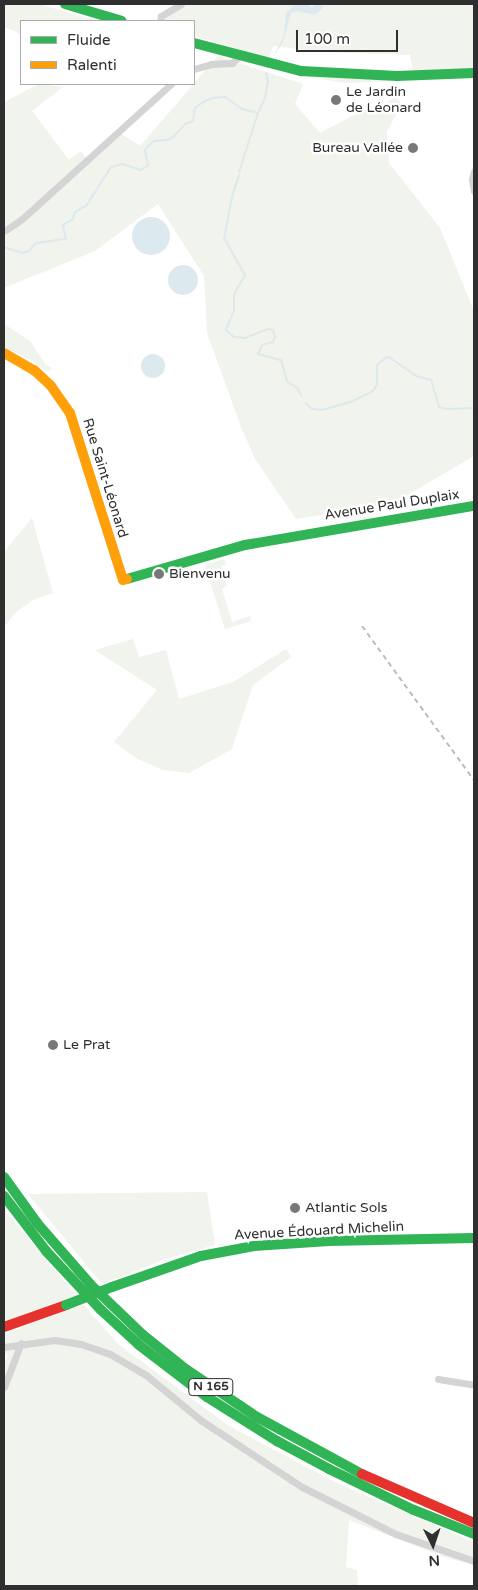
<!DOCTYPE html>
<meta charset="utf-8">
<style>
body{margin:0}
#map{position:relative;width:478px;height:1590px;overflow:hidden;background:#fff;font-family:"Varela Round",sans-serif}
div>[style]{position:absolute}
.green>*{inset:0;background:#f1f3ed}
.water>*{inset:0;background:#dce9ee}
.round{border-radius:50%}
.stream>*{height:2px;margin:-1px;padding:0 1px;transform-origin:1px;border-radius:1px;background:#dce9ee}
.street>*{height:7px;margin:-3.5px;padding:0 3.5px;transform-origin:3.5px;border-radius:3.5px;background:#d4d4d4}
.fast>*{height:10px;margin:-5px;padding:0 5px;transform-origin:5px;border-radius:5px;background:#30b455}
.slow>*{height:10px;margin:-5px;padding:0 5px;transform-origin:5px;border-radius:5px;background:#ff9f0a}
.jam>*{height:10px;margin:-5px;padding:0 5px;transform-origin:5px;border-radius:5px;background:#e5322d}
.rail>*{height:2px;margin-top:-1px;transform-origin:0;background:repeating-linear-gradient(90deg,#bbb 0 5px,transparent 0 9px)}
.fast-bridge>*{height:10px;margin:-5px;padding:0 5px;transform-origin:5px;border-radius:5px;background:#30b455}
.dots>*{width:14px;height:14px;translate:-50% -50%;box-sizing:border-box;border:2px solid #fff;border-radius:50%}
span{translate:-50% -50%;white-space:nowrap;text-align:center;line-height:1.15;-webkit-text-stroke:5px #fff;paint-order:stroke}
.shield-label span{padding:1px 4px;background:#fff;border:1px solid;border-radius:4px;-webkit-text-stroke-width:0}
.shield-label{font-size:12px;color:#2f2f2f;font-weight:700}
.poi-label{font-size:14px;color:#2f2f2f}
.left{translate:0 -50%;text-align:left}
.right{translate:-100% -50%;text-align:right}
.street-label{font-size:14px;color:#2f2f2f}
.frame{position:absolute;inset:0;border:5px solid #2f2f2f;pointer-events:none}
.legend{position:absolute;left:20px;top:20px;width:175px;height:65px;box-sizing:border-box;background:#fff;border:1px solid #acacac;margin:0;padding:6px 9px;list-style:none;font-size:15px;color:#2f2f2f}
.legend li{display:flex;align-items:center;gap:10px;height:25px}
.legend b{width:25px;border:1px solid #acacac}
.north{position:absolute;left:408px;top:1520px;width:50px;height:50px;-webkit-text-stroke:4px #fff;paint-order:stroke;rotate:176deg;font-size:14px;font-weight:700;line-height:20px;text-align:center;color:#2f2f2f}
.north::after{content:'';display:block;margin:auto;width:18px;height:22px;background:#2f2f2f;clip-path:polygon(50% 0,100% 100%,50% 72%,0 100%)}
.scale{position:absolute;left:296px;top:30px;width:102px;height:22px;box-sizing:border-box;border:2px solid #2f2f2f;border-top:0;padding-left:6px;font-size:15px;line-height:18px;white-space:nowrap;color:#2f2f2f;-webkit-text-stroke:4px #fff;paint-order:stroke}
</style>
<div id="map">
<div class="green">
<i style="clip-path:polygon(4px 4px,39px 4px,98px 21px,21px 21px,21px 34px,4px 27px)"></i>
<i style="clip-path:polygon(181px 4px,474px 4px,474px 70px,413px 72px,410px 55px,323px 52px,273px 46px,269px 58px,194px 36px,194px 21px,160px 21px)"></i>
<i style="clip-path:polygon(218px 56px,303px 84px,295px 104px,320px 133px,369px 107px,386px 103px,395px 96px,402px 104px,387px 131px,389px 163px,440px 228px,474px 311px,474px 456px,394px 503px,296px 519px,255px 459px,241px 427px,207px 333px,204px 276px,158px 204px,95px 251px,4px 288px,4px 102px,39px 84px,63px 87px,32px 111px,69px 160px,81px 151px,90px 163px,120px 133px,140px 146px)"></i>
<i style="clip-path:polygon(295px 75px,385px 80px,388px 81px,346px 83px)"></i>
<i style="clip-path:polygon(4px 324px,30px 341px,45px 364px,52px 368px,47px 372px,31px 360px,4px 347px)"></i>
<i style="clip-path:polygon(32px 518px,53px 593px,33px 600px,16px 612px,4px 627px,4px 552px)"></i>
<i style="clip-path:polygon(224px 559px,226px 564px,221px 566px,227px 586px,222px 589px,232px 622px,250px 616px,251px 621px,225px 629px,205px 565px)"></i>
<i style="clip-path:polygon(133px 639px,139px 657px,166px 650px,179px 699px,233px 682px,286px 649px,291px 657px,253px 685px,232px 749px,189px 773px,163px 770px,136px 758px,114px 742px,157px 690px,95px 650px)"></i>
<i style="clip-path:polygon(207px 1192px,215px 1245px,163px 1260px,102px 1284px,28px 1194px)"></i>
<i style="clip-path:polygon(4px 1209px,76px 1295px,41px 1311px,4px 1322px)"></i>
<i style="clip-path:polygon(83px 1304px,118px 1344px,229px 1426px,339px 1484px,474px 1542px,474px 1565px,444px 1557px,349px 1520px,346px 1567px,357px 1570px,358px 1586px,4px 1586px,4px 1365px,8px 1354px,4px 1355px,4px 1334px)"></i>
</div>
<div class="water">
<i style="clip-path:polygon(295px 4px,307px 4px,312px 8px,316px 4px,323px 4px,322px 9px,315px 15px,298px 11px,291px 13px,283px 42px,273px 57px,284px 36px,286px 13px)"></i>
<i class="round" style="left:132px;top:217px;width:38px;height:38px"></i>
<i class="round" style="left:168px;top:265px;width:30px;height:30px"></i>
<i class="round" style="left:141px;top:354px;width:24px;height:24px"></i>
</div>
<div class="stream">
<i style="left:239px;top:172px;width:62px;rotate:-72.1deg"></i>
<i style="left:258px;top:113px;width:17px;rotate:-65deg"></i>
<i style="left:265px;top:98px;width:17px;rotate:-80deg"></i>
<i style="left:268px;top:81px;width:8px;rotate:-104deg"></i>
<i style="left:239px;top:175px;width:23px;rotate:108deg"></i>
<i style="left:232px;top:197px;width:42px;rotate:101deg"></i>
<i style="left:224px;top:238px;width:43px;rotate:60.4deg"></i>
<i style="left:245px;top:275px;width:22px;rotate:120deg"></i>
<i style="left:234px;top:294px;width:16px;rotate:90deg"></i>
<i style="left:234px;top:310px;width:22px;rotate:112deg"></i>
<i style="left:226px;top:330px;width:11px;rotate:41deg"></i>
<i style="left:234px;top:337px;width:11px;rotate:5deg"></i>
<i style="left:245px;top:338px;width:26px;rotate:-21deg"></i>
<i style="left:269px;top:329px;width:4px;rotate:14deg"></i>
<i style="left:273px;top:330px;width:7px;rotate:74deg"></i>
<i style="left:275px;top:337px;width:5px;rotate:112deg"></i>
<i style="left:273px;top:342px;width:11px;rotate:165deg"></i>
<i style="left:262px;top:345px;width:10px;rotate:114deg"></i>
<i style="left:258px;top:354px;width:24px;rotate:15deg"></i>
<i style="left:281px;top:360px;width:22px;rotate:74deg"></i>
<i style="left:287px;top:381px;width:12px;rotate:35deg"></i>
<i style="left:297px;top:388px;width:9px;rotate:58deg"></i>
<i style="left:4px;top:247px;width:19px;rotate:18deg"></i>
<i style="left:22px;top:253px;width:7px;rotate:-16deg"></i>
<i style="left:29px;top:251px;width:11px;rotate:-49deg"></i>
<i style="left:36px;top:243px;width:30px;rotate:-8deg"></i>
<i style="left:66px;top:239px;width:14px;rotate:-102deg"></i>
<i style="left:63px;top:225px;width:12px;rotate:-31deg"></i>
<i style="left:73px;top:219px;width:7px;rotate:-74deg"></i>
<i style="left:75px;top:212px;width:13px;rotate:-29deg"></i>
<i style="left:86px;top:206px;width:46px;rotate:-57.3deg"></i>
<i style="left:111px;top:167px;width:12px;rotate:-14deg"></i>
<i style="left:123px;top:164px;width:18px;rotate:19deg"></i>
<i style="left:140px;top:170px;width:4px;rotate:-27deg"></i>
<i style="left:144px;top:168px;width:5px;rotate:-37deg"></i>
<i style="left:148px;top:165px;width:14px;rotate:-102deg"></i>
<i style="left:145px;top:151px;width:4px;rotate:-63deg"></i>
<i style="left:147px;top:147px;width:9px;rotate:-41deg"></i>
<i style="left:154px;top:141px;width:13px;rotate:-4deg"></i>
<i style="left:167px;top:140px;width:7px;rotate:-27deg"></i>
<i style="left:173px;top:137px;width:18px;rotate:-47deg"></i>
<i style="left:185px;top:124px;width:9px;rotate:-21deg"></i>
<i style="left:193px;top:121px;width:13px;rotate:-81deg"></i>
<i style="left:195px;top:108px;width:10px;rotate:-37deg"></i>
<i style="left:203px;top:102px;width:10px;rotate:-24deg"></i>
<i style="left:212px;top:98px;width:13px;rotate:-4deg"></i>
<i style="left:225px;top:97px;width:21px;rotate:35deg"></i>
<i style="left:242px;top:109px;width:16px;rotate:14deg"></i>
<i style="left:306px;top:403px;width:8px;rotate:45deg"></i>
<i style="left:312px;top:409px;width:10px;rotate:6deg"></i>
<i style="left:322px;top:410px;width:32px;rotate:-16deg"></i>
<i style="left:353px;top:401px;width:22px;rotate:-27deg"></i>
<i style="left:373px;top:391px;width:7px;rotate:-56deg"></i>
<i style="left:377px;top:385px;width:20px;rotate:-90deg"></i>
<i style="left:377px;top:365px;width:11px;rotate:-41deg"></i>
<i style="left:385px;top:358px;width:4px;rotate:-14deg"></i>
<i style="left:389px;top:357px;width:33px;rotate:35deg"></i>
<i style="left:416px;top:376px;width:16px;rotate:15deg"></i>
<i style="left:431px;top:380px;width:28px;rotate:73deg"></i>
<i style="left:439px;top:407px;width:8px;rotate:14deg"></i>
<i style="left:447px;top:409px;width:27px;rotate:-2deg"></i>
</div>
<div class="street">
<i style="left:160px;top:21px;width:5px;rotate:-79deg"></i>
<i style="left:161px;top:16px;width:23px;rotate:-31deg"></i>
<i style="left:194px;top:69px;width:18px;rotate:-16deg"></i>
<i style="left:211px;top:64px;width:21px;rotate:-3deg"></i>
<i style="left:232px;top:63px;width:10px;rotate:-45deg"></i>
<i style="left:474px;top:171px;width:8px;rotate:104deg"></i>
<i style="left:472px;top:179px;width:12px;rotate:81deg"></i>
<i style="left:6px;top:230px;width:19px;rotate:-35deg"></i>
<i style="left:22px;top:219px;width:201px;rotate:-42.2deg"></i>
<i style="left:4px;top:1347px;width:51px;rotate:-7.8deg"></i>
<i style="left:55px;top:1340px;width:26px;rotate:9deg"></i>
<i style="left:81px;top:1344px;width:31px;rotate:19deg"></i>
<i style="left:110px;top:1354px;width:42px;rotate:30.3deg"></i>
<i style="left:146px;top:1375px;width:72px;rotate:39.4deg"></i>
<i style="left:202px;top:1421px;width:120px;rotate:33.4deg"></i>
<i style="left:302px;top:1487px;width:105px;rotate:26.6deg"></i>
<i style="left:396px;top:1534px;width:83px;rotate:19.1deg"></i>
<i style="left:438px;top:1379px;width:36px;rotate:9deg"></i>
<i style="left:4px;top:1387px;width:47px;rotate:-68.9deg"></i>
</div>
<div class="fast">
<i style="left:65px;top:4px;width:59px;rotate:16.6deg"></i>
<i style="left:194px;top:43px;width:111px;rotate:14.7deg"></i>
<i style="left:301px;top:71px;width:96px;rotate:3deg"></i>
<i style="left:397px;top:76px;width:77px;rotate:-2.2deg"></i>
<i style="left:127px;top:579px;width:123px;rotate:-16.1deg"></i>
<i style="left:245px;top:545px;width:232px;rotate:-9.7deg"></i>
<i style="left:4px;top:1177px;width:57px;rotate:54.3deg"></i>
<i style="left:37px;top:1223px;width:82px;rotate:48.9deg"></i>
<i style="left:91px;top:1285px;width:72px;rotate:43.9deg"></i>
<i style="left:143px;top:1335px;width:56px;rotate:38.5deg"></i>
<i style="left:187px;top:1370px;width:84px;rotate:33.9deg"></i>
<i style="left:257px;top:1417px;width:119px;rotate:28.5deg"></i>
<i style="left:4px;top:1196px;width:69px;rotate:52.6deg"></i>
<i style="left:46px;top:1251px;width:79px;rotate:47deg"></i>
<i style="left:100px;top:1309px;width:53px;rotate:42.7deg"></i>
<i style="left:139px;top:1345px;width:86px;rotate:37.4deg"></i>
<i style="left:207px;top:1397px;width:83px;rotate:32.2deg"></i>
<i style="left:277px;top:1441px;width:59px;rotate:28.3deg"></i>
<i style="left:329px;top:1469px;width:94px;rotate:25.8deg"></i>
<i style="left:414px;top:1510px;width:65px;rotate:21.8deg"></i>
<i style="left:112px;top:1287px;width:94px;rotate:-19.2deg"></i>
<i style="left:201px;top:1256px;width:54px;rotate:-10.7deg"></i>
<i style="left:254px;top:1246px;width:75px;rotate:-3.8deg"></i>
<i style="left:329px;top:1241px;width:145px;rotate:-1.2deg"></i>
</div>
<div class="slow">
<i style="left:4px;top:353px;width:34px;rotate:30deg"></i>
<i style="left:34px;top:370px;width:23px;rotate:43deg"></i>
<i style="left:51px;top:386px;width:33px;rotate:55deg"></i>
<i style="left:70px;top:413px;width:175px;rotate:72.4deg"></i>
<i style="left:123px;top:580px;width:4px;rotate:-14deg"></i>
</div>
<div class="jam">
<i style="left:4px;top:1327px;width:66px;rotate:-19.5deg"></i>
<i style="left:362px;top:1474px;width:122px;rotate:23.6deg"></i>
</div>
<div class="rail">
<i style="left:362px;top:626px;width:190px;rotate:54deg"></i>
</div>
<div class="fast-bridge">
<i style="left:66px;top:1305px;width:49px;rotate:-21.4deg"></i>
</div>
<div class="dots">
<i style="left:336px;top:100px;background:#787878"></i>
<i style="left:413px;top:148px;background:#787878"></i>
<i style="left:159px;top:574px;background:#787878"></i>
<i style="left:53px;top:1045px;background:#787878"></i>
<i style="left:295px;top:1208px;background:#787878"></i>
</div>
<div class="shield-label">
<span style="left:211px;top:1387px">N 165</span>
</div>
<div class="poi-label">
<span class="left" style="left:346px;top:100px">Le Jardin<br>de Léonard</span>
<span class="right" style="left:403px;top:148px">Bureau Vallée</span>
<span class="left" style="left:169px;top:574px">Bienvenu</span>
<span class="left" style="left:63px;top:1045px">Le Prat</span>
<span class="left" style="left:305px;top:1208px">Atlantic Sols</span>
</div>
<div class="street-label">
<span style="left:105px;top:478px;rotate:73deg">Rue Saint-Léonard</span>
<span style="left:392px;top:505px;rotate:-9deg">Avenue Paul Duplaix</span>
<span style="left:319px;top:1231px;rotate:-3deg">Avenue Édouard Michelin</span>
</div>
<div class="frame"></div>
<ul class="legend">
<li><b style="height:6px;background:#30b455"></b>Fluide</li>
<li><b style="height:6px;background:#ff9f0a"></b>Ralenti</li>
</ul>
<div class="north">N</div>
<div class="scale">100 m</div>
</div>
